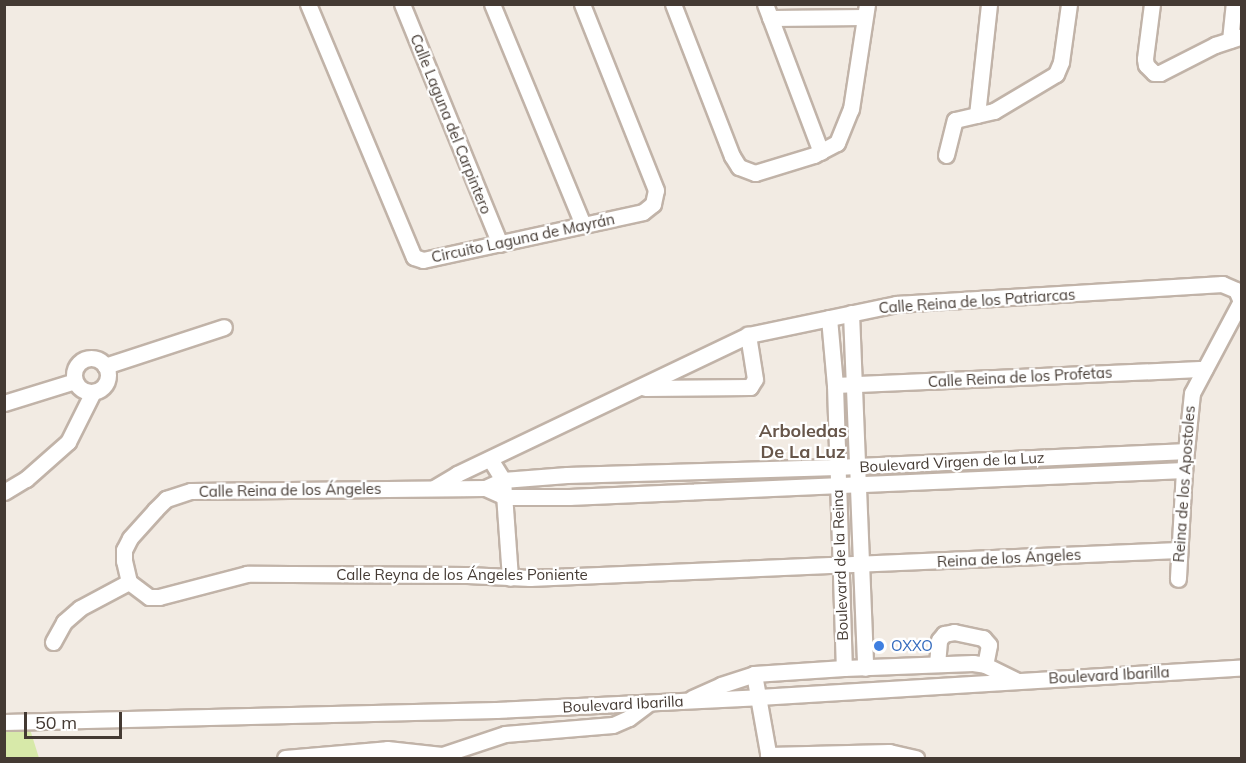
<!DOCTYPE html>
<meta charset="utf-8">
<style>
body{margin:0}
#map{position:relative;width:1246px;height:763px;overflow:hidden;background:#f2ebe3;font-family:Mulish,sans-serif}
div>[style]{position:absolute}
.green>*{inset:0;background:#d7e9a9}
.roads{filter:drop-shadow(2px 0 #c1b3a8) drop-shadow(-2px 0 #c1b3a8) drop-shadow(0 2px #c1b3a8) drop-shadow(0 -2px #c1b3a8)}
.minor>*{height:15px;margin:-7.5px;padding:0 7.5px;transform-origin:7.5px;border-radius:7.5px;background:#fff}
.minor>.ring{margin:-7.5px;padding:0;box-sizing:content-box;background:none;border:15px solid #fff;border-radius:50%}
.dots>*{width:16px;height:16px;translate:-50% -50%;box-sizing:border-box;border:3px solid #fff;border-radius:50%}
span{translate:-50% -50%;white-space:nowrap;text-align:center;line-height:1.15;-webkit-text-stroke:4.5px #fff;paint-order:stroke}
.street-label{font-size:15px;color:#443a33}
.shop-label{font-size:15px;color:#366cbe}
.left{translate:0 -50%;text-align:left}
.quarter-label{font-size:18px;color:#67564a;font-weight:700}
.frame{position:absolute;inset:0;border:6px solid #443a33;pointer-events:none}
.scale{position:absolute;left:24px;top:712px;width:98px;height:27px;box-sizing:border-box;border:3px solid #443a33;border-top:0;padding-left:8px;font-size:18px;line-height:21px;white-space:nowrap;color:#443a33;-webkit-text-stroke:4px #fff;paint-order:stroke}
</style>
<div id="map">
<div class="green">
<i style="clip-path:polygon(4px 726px,29px 726px,39px 758px,5px 758px)"></i>
</div>
<div class="roads">
<div class="minor">
<i style="left:308px;top:4px;width:274px;rotate:67.3deg"></i>
<i style="left:414px;top:257px;width:9px;rotate:18deg"></i>
<i style="left:423px;top:260px;width:225px;rotate:-12.3deg"></i>
<i style="left:643px;top:212px;width:13px;rotate:-39deg"></i>
<i style="left:653px;top:204px;width:14px;rotate:-78deg"></i>
<i style="left:656px;top:190px;width:200px;rotate:-111.7deg"></i>
<i style="left:402px;top:4px;width:259px;rotate:67.8deg"></i>
<i style="left:492px;top:4px;width:239px;rotate:67.6deg"></i>
<i style="left:673px;top:4px;width:163px;rotate:68.8deg"></i>
<i style="left:732px;top:156px;width:13px;rotate:58deg"></i>
<i style="left:739px;top:167px;width:17px;rotate:21deg"></i>
<i style="left:755px;top:173px;width:62px;rotate:-17deg"></i>
<i style="left:814px;top:155px;width:26px;rotate:-28deg"></i>
<i style="left:837px;top:143px;width:37px;rotate:-68deg"></i>
<i style="left:851px;top:109px;width:106px;rotate:-81.3deg"></i>
<i style="left:765px;top:4px;width:158px;rotate:69.3deg"></i>
<i style="left:1152px;top:4px;width:55px;rotate:97.3deg"></i>
<i style="left:1145px;top:59px;width:6px;rotate:81deg"></i>
<i style="left:1146px;top:65px;width:11px;rotate:45deg"></i>
<i style="left:1154px;top:73px;width:6px"></i>
<i style="left:1160px;top:73px;width:62px;rotate:-27deg"></i>
<i style="left:1215px;top:45px;width:28px;rotate:-18deg"></i>
<i style="left:770px;top:18px;width:94px;rotate:-0.6deg"></i>
<i style="left:1230px;top:40px;width:36px;rotate:-84deg"></i>
<i style="left:977px;top:115px;width:112px;rotate:-83.8deg"></i>
<i style="left:946px;top:155px;width:36px;rotate:-76deg"></i>
<i style="left:955px;top:120px;width:40px;rotate:-13deg"></i>
<i style="left:994px;top:111px;width:72px;rotate:-30.8deg"></i>
<i style="left:1056px;top:74px;width:13px;rotate:-67deg"></i>
<i style="left:1061px;top:62px;width:59px;rotate:-82.1deg"></i>
<i style="left:851px;top:313px;width:355px;rotate:87.7deg"></i>
<i style="left:829px;top:318px;width:67px;rotate:84.9deg"></i>
<i style="left:835px;top:385px;width:283px;rotate:88.2deg"></i>
<i class="ring" style="left:74px;top:358px;width:19px;height:19px"></i>
<i style="left:105px;top:366px;width:125px;rotate:-18.1deg"></i>
<i style="left:835px;top:385px;width:370px;rotate:-2.5deg"></i>
<i style="left:645px;top:388px;width:105px;rotate:-0.5deg"></i>
<i style="left:750px;top:387px;width:9px;rotate:-58deg"></i>
<i style="left:755px;top:379px;width:45px;rotate:-99deg"></i>
<i style="left:4px;top:403px;width:74px;rotate:-17.2deg"></i>
<i style="left:490px;top:459px;width:25px;rotate:58deg"></i>
<i style="left:503px;top:480px;width:98px;rotate:85.9deg"></i>
<i style="left:434px;top:488px;width:27px;rotate:-31deg"></i>
<i style="left:457px;top:474px;width:322px;rotate:-25.5deg"></i>
<i style="left:748px;top:335px;width:151px;rotate:-11.8deg"></i>
<i style="left:896px;top:304px;width:327px;rotate:-3.5deg"></i>
<i style="left:1222px;top:284px;width:15px;rotate:23deg"></i>
<i style="left:1236px;top:290px;width:12px;rotate:66deg"></i>
<i style="left:1241px;top:301px;width:104px;rotate:118deg"></i>
<i style="left:1192px;top:393px;width:77px;rotate:95.9deg"></i>
<i style="left:1184px;top:470px;width:109px;rotate:93.2deg"></i>
<i style="left:485px;top:488px;width:20px;rotate:-24deg"></i>
<i style="left:503px;top:480px;width:64px;rotate:-4.5deg"></i>
<i style="left:567px;top:475px;width:270px;rotate:-1.7deg"></i>
<i style="left:837px;top:467px;width:349px;rotate:-2.6deg"></i>
<i style="left:4px;top:492px;width:26px;rotate:-31deg"></i>
<i style="left:26px;top:479px;width:56px;rotate:-41.4deg"></i>
<i style="left:68px;top:442px;width:56px;rotate:-63.4deg"></i>
<i style="left:1178px;top:550px;width:649px;rotate:177.53deg"></i>
<i style="left:530px;top:578px;width:63px;rotate:-177.3deg"></i>
<i style="left:467px;top:575px;width:220px;rotate:-179.7deg"></i>
<i style="left:247px;top:574px;width:91px;rotate:165.4deg"></i>
<i style="left:159px;top:597px;width:10px;rotate:180deg"></i>
<i style="left:149px;top:597px;width:25px;rotate:-143deg"></i>
<i style="left:129px;top:582px;width:22px;rotate:-103deg"></i>
<i style="left:124px;top:561px;width:11px;rotate:-90deg"></i>
<i style="left:124px;top:550px;width:13px;rotate:-63deg"></i>
<i style="left:130px;top:538px;width:38px;rotate:-48deg"></i>
<i style="left:155px;top:510px;width:16px;rotate:-45deg"></i>
<i style="left:166px;top:499px;width:26px;rotate:-18deg"></i>
<i style="left:191px;top:491px;width:294px;rotate:-0.6deg"></i>
<i style="left:485px;top:488px;width:22px;rotate:24deg"></i>
<i style="left:505px;top:497px;width:64px"></i>
<i style="left:569px;top:497px;width:616px;rotate:-2.51deg"></i>
<i style="left:53px;top:642px;width:23px;rotate:-61deg"></i>
<i style="left:64px;top:622px;width:21px;rotate:-41deg"></i>
<i style="left:80px;top:608px;width:55px;rotate:-28deg"></i>
<i style="left:937px;top:664px;width:24px;rotate:-85deg"></i>
<i style="left:939px;top:640px;width:8px;rotate:-50deg"></i>
<i style="left:944px;top:634px;width:10px;rotate:-11deg"></i>
<i style="left:954px;top:632px;width:30px;rotate:12deg"></i>
<i style="left:983px;top:638px;width:9px;rotate:49deg"></i>
<i style="left:989px;top:645px;width:20px;rotate:101deg"></i>
<i style="left:754px;top:674px;width:85px;rotate:79.9deg"></i>
<i style="left:692px;top:698px;width:32px;rotate:-24deg"></i>
<i style="left:721px;top:685px;width:35px;rotate:-18deg"></i>
<i style="left:754px;top:674px;width:90px;rotate:-3.8deg"></i>
<i style="left:844px;top:668px;width:129px;rotate:-2.2deg"></i>
<i style="left:973px;top:663px;width:12px;rotate:9deg"></i>
<i style="left:985px;top:665px;width:34px;rotate:26deg"></i>
<i style="left:4px;top:722px;width:492px;rotate:-1.4deg"></i>
<i style="left:496px;top:710px;width:262px;rotate:-2.8deg"></i>
<i style="left:758px;top:697px;width:485px;rotate:-3.5deg"></i>
<i style="left:768px;top:755px;width:121px;rotate:-1.4deg"></i>
<i style="left:889px;top:752px;width:28px;rotate:13deg"></i>
<i style="left:285px;top:758px;width:102px;rotate:-5deg"></i>
<i style="left:387px;top:749px;width:55px;rotate:6.2deg"></i>
<i style="left:442px;top:755px;width:66px;rotate:-18.4deg"></i>
<i style="left:505px;top:734px;width:108px;rotate:-4.8deg"></i>
<i style="left:613px;top:725px;width:17px;rotate:-24deg"></i>
<i style="left:629px;top:718px;width:25px;rotate:-37deg"></i>
</div>
</div>
<div class="dots">
<i style="left:879px;top:646px;background:#3f7fe0"></i>
</div>
<div class="street-label">
<span style="left:451px;top:124px;rotate:68deg">Calle Laguna del Carpintero</span>
<span style="left:523px;top:238px;rotate:-12deg">Circuito Laguna de Mayrán</span>
<span style="left:977px;top:301px;rotate:-4deg">Calle Reina de los Patriarcas</span>
<span style="left:1020px;top:377px;rotate:-3deg">Calle Reina de los Profetas</span>
<span style="left:952px;top:462px;rotate:-3deg">Boulevard Virgen de la Luz</span>
<span style="left:1184px;top:484px;rotate:-86deg">Reina de los Apostoles</span>
<span style="left:290px;top:490px;rotate:-1deg">Calle Reina de los Ángeles</span>
<span style="left:1009px;top:558px;rotate:-3deg">Reina de los Ángeles</span>
<span style="left:840px;top:565px;rotate:-92deg">Boulevard de la Reina</span>
<span style="left:462px;top:575px">Calle Reyna de los Ángeles Poniente</span>
<span style="left:1109px;top:675px;rotate:-3deg">Boulevard Ibarilla</span>
<span style="left:623px;top:704px;rotate:-3deg">Boulevard Ibarilla</span>
</div>
<div class="shop-label">
<span class="left" style="left:891px;top:646px">OXXO</span>
</div>
<div class="quarter-label">
<span style="left:803px;top:442px">Arboledas<br>De La Luz</span>
</div>
<div class="frame"></div>
<div class="scale">50 m</div>
</div>
